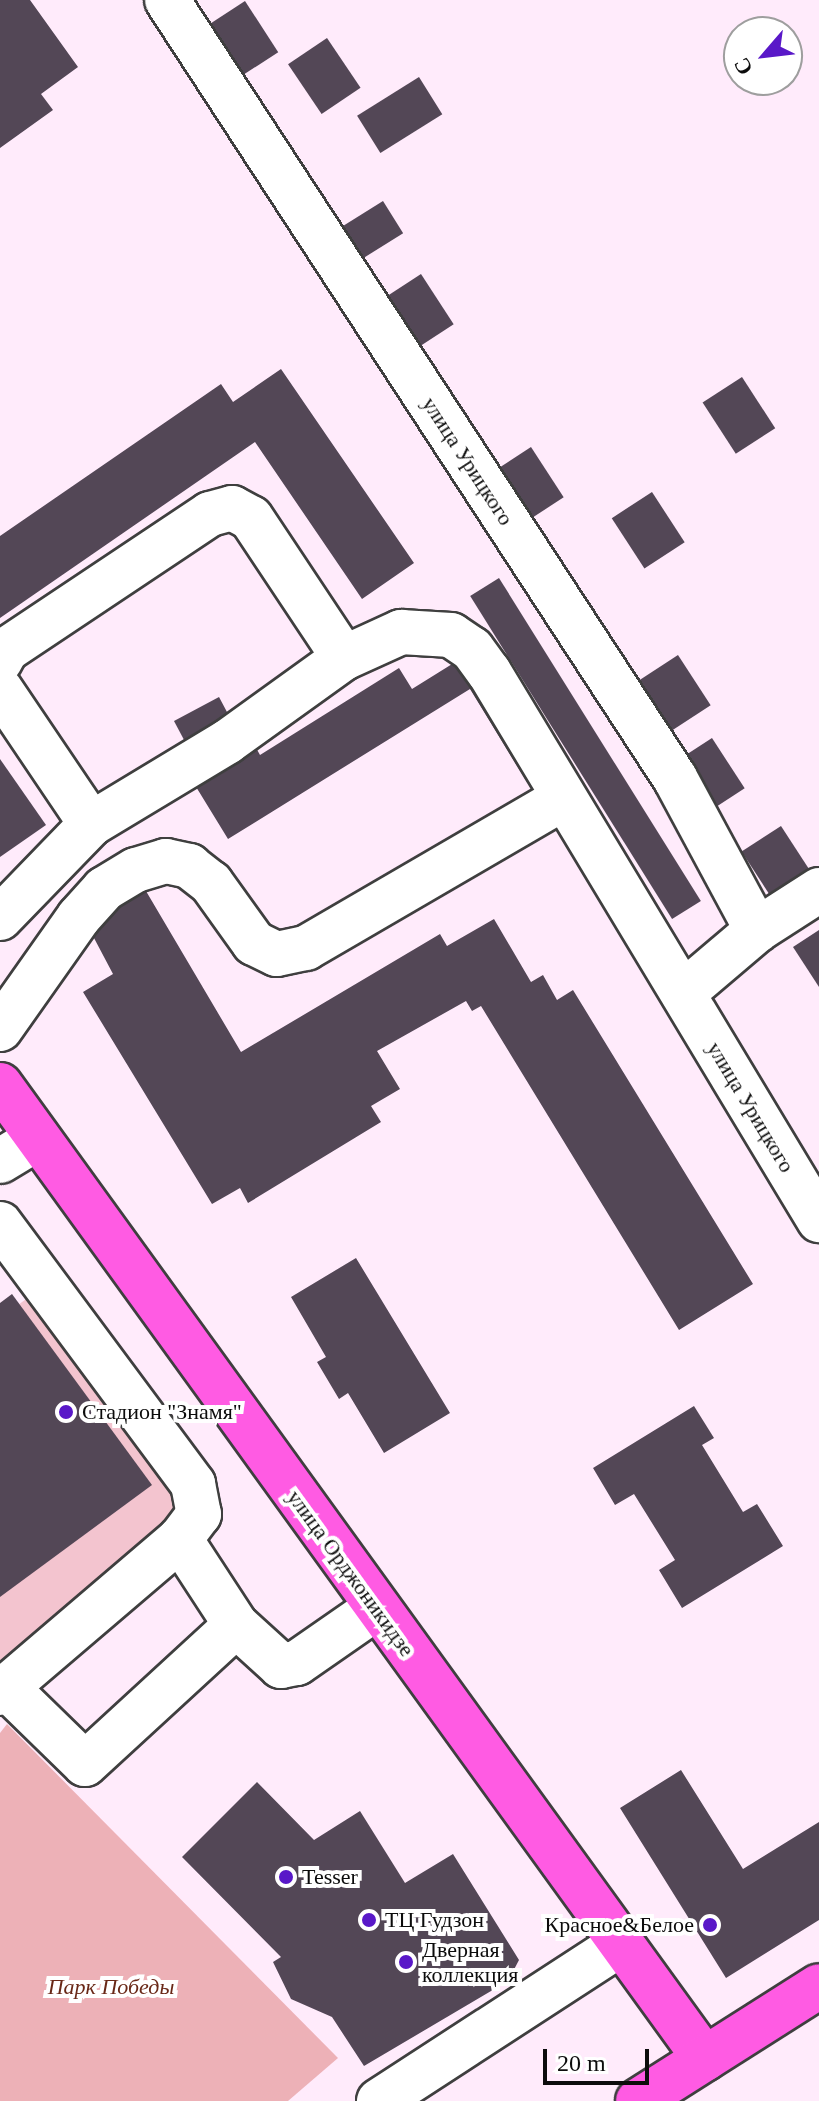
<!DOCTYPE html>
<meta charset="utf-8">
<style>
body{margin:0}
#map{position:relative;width:819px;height:2101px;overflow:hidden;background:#ffebfb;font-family:Georgia,serif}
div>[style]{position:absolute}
.green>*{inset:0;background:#edb1b7}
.pitch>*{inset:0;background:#f3c4cf}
.building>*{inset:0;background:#534756;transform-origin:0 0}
.roads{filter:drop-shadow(2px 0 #3f3f3f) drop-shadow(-2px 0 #3f3f3f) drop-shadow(0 2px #3f3f3f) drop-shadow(0 -2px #3f3f3f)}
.minor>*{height:44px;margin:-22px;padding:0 22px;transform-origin:22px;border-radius:22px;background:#fff}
.major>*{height:44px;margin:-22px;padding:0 22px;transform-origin:22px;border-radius:22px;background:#ff5be3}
.dots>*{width:22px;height:22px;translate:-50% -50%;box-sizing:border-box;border:4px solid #fff;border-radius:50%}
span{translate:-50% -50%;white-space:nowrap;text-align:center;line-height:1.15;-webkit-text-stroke:8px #fff;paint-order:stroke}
.street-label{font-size:22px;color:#0c0c0c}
.poi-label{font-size:22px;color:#0c0c0c}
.left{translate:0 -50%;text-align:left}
.right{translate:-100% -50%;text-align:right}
.park-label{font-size:22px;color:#692817;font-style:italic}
.north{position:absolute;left:723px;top:16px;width:80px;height:80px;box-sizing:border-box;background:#fff;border:2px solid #9e9e9e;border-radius:50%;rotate:242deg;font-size:22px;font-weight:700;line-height:32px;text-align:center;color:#0c0c0c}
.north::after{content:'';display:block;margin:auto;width:28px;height:36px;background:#5918c8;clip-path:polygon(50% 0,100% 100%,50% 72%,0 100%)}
.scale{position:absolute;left:543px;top:2049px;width:106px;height:36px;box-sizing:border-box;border:4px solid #0c0c0c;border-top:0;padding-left:10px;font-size:24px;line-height:28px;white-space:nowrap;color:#0c0c0c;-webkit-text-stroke:6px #fff;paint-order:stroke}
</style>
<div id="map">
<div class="green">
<i style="clip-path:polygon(7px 1724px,338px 2058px,288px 2101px,0 2101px,0 1733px)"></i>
</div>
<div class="pitch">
<i style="clip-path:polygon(40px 1289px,203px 1506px,0 1681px,0 1318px)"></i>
</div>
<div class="building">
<i style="clip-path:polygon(0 0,30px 0,78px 67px,41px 94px,53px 110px,0 148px)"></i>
<i style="left:245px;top:1px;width:61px;height:48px;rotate:57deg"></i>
<i style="left:327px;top:38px;width:60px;height:47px;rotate:56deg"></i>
<i style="left:419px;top:77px;width:44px;height:73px;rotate:58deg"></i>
<i style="left:383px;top:201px;width:38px;height:50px;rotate:58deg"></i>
<i style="left:421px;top:274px;width:60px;height:48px;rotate:57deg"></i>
<i style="clip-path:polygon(281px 369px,414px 563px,362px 599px,255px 442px,0 618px,0 536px,221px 384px,233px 402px)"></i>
<i style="left:742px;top:377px;width:61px;height:47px;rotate:57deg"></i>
<i style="left:531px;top:447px;width:60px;height:48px;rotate:57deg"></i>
<i style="left:652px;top:492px;width:60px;height:48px;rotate:57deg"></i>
<i style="left:499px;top:578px;width:381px;height:34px;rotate:58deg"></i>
<i style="left:678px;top:655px;width:60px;height:48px;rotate:57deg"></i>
<i style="clip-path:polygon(465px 656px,539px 775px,527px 782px,470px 689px,228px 839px,190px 777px,251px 739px,260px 755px,399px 668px,412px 689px)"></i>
<i style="left:219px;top:697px;width:34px;height:51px;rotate:62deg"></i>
<i style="left:712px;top:738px;width:60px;height:48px;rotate:57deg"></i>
<i style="clip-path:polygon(0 759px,46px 825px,0 857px)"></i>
<i style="left:781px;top:826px;width:60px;height:47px;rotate:57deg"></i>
<i style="clip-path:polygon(143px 886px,241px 1052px,440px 934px,447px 946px,494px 919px,531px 982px,543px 975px,557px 1000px,573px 990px,753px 1284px,679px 1330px,481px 1006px,472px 1011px,466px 1001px,377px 1051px,400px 1089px,371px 1106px,381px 1122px,248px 1203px,240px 1188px,212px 1204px,83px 992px,113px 974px,85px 921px)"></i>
<i style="clip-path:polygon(819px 930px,819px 987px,793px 947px)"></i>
<i style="clip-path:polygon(356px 1258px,450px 1413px,384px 1453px,348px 1393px,339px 1399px,317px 1362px,326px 1357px,291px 1297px)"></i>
<i style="clip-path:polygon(12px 1294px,152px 1485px,0 1597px,0 1303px)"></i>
<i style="clip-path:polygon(694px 1406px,714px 1438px,702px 1445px,743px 1512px,757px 1504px,783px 1546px,682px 1608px,659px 1570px,675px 1560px,634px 1494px,615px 1505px,593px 1468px)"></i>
<i style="clip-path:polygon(681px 1770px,743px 1869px,819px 1822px,819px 1920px,726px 1978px,620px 1808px)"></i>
<i style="clip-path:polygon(257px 1782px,314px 1840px,360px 1811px,405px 1883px,453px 1854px,519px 1960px,508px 1981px,364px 2066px,332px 2017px,291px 1999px,273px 1962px,281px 1957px,182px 1857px)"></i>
</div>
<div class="roads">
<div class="minor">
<i style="left:167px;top:0;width:929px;rotate:56.86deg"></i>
<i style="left:675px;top:778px;width:173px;rotate:61.7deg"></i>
<i style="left:0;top:661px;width:13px;rotate:-61deg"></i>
<i style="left:6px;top:650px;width:245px;rotate:-33.7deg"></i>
<i style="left:210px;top:514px;width:23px;rotate:-15deg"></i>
<i style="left:232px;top:508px;width:21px;rotate:28deg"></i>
<i style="left:251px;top:518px;width:168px;rotate:56.4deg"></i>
<i style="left:0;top:689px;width:163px;rotate:56deg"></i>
<i style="left:0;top:918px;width:131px;rotate:-45.9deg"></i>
<i style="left:91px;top:824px;width:159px;rotate:-31.1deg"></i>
<i style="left:227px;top:742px;width:144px;rotate:-35.7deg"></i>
<i style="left:344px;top:658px;width:63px;rotate:-24.5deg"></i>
<i style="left:401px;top:632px;width:50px;rotate:3.4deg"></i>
<i style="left:451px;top:635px;width:25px;rotate:34deg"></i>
<i style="left:472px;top:649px;width:29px;rotate:54deg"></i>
<i style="left:489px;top:672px;width:640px;rotate:58.94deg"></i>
<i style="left:683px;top:993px;width:97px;rotate:-40.4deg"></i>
<i style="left:757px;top:930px;width:74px;rotate:-32.8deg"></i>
<i style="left:0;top:1029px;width:137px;rotate:-54.8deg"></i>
<i style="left:79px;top:917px;width:38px;rotate:-48deg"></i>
<i style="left:104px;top:889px;width:37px;rotate:-31deg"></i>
<i style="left:136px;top:870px;width:31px;rotate:-17deg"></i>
<i style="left:166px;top:861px;width:24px;rotate:12deg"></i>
<i style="left:189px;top:866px;width:28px;rotate:38deg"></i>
<i style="left:211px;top:883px;width:74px;rotate:54.4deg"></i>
<i style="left:254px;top:943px;width:25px;rotate:26deg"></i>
<i style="left:277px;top:954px;width:30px;rotate:-12deg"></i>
<i style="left:306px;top:948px;width:298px;rotate:-30.2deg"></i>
<i style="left:0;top:1161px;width:44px;rotate:-31.2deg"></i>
<i style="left:0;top:1224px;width:324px;rotate:53.4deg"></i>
<i style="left:193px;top:1484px;width:31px;rotate:79deg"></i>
<i style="left:199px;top:1514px;width:31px;rotate:127deg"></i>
<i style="left:180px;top:1539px;width:237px;rotate:139.5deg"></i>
<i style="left:236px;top:1625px;width:61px;rotate:42.3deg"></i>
<i style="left:281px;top:1666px;width:16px;rotate:-11deg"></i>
<i style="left:297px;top:1663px;width:96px;rotate:-34.8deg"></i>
<i style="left:6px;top:1687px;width:110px;rotate:44.3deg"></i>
<i style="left:85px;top:1764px;width:205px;rotate:-42.6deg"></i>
<i style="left:236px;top:1625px;width:103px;rotate:-123.1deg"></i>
<i style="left:379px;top:2101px;width:288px;rotate:-33deg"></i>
</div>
<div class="major">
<i style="left:0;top:1085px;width:1202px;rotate:54.1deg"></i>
<i style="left:638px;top:2101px;width:214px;rotate:-32.4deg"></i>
</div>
</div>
<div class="dots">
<i style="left:66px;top:1412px;background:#5918c8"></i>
<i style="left:286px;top:1877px;background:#5918c8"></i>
<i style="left:369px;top:1920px;background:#5918c8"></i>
<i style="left:710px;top:1925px;background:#5918c8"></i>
<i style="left:406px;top:1962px;background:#5918c8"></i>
</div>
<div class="street-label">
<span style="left:468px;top:461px;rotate:57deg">улица Урицкого</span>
<span style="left:751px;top:1107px;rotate:59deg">улица Урицкого</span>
<span style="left:351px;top:1573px;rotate:54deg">улица Орджоникидзе</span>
</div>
<div class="poi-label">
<span class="left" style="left:82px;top:1412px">Стадион "Знамя"</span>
<span class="left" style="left:302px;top:1877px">Tesser</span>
<span class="left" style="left:385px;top:1920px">ТЦ Гудзон</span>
<span class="right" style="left:694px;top:1925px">Красное&amp;Белое</span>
<span class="left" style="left:422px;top:1962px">Дверная<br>коллекция</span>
</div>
<div class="park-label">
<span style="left:111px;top:1987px">Парк Победы</span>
</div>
<div class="north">С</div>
<div class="scale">20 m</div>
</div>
